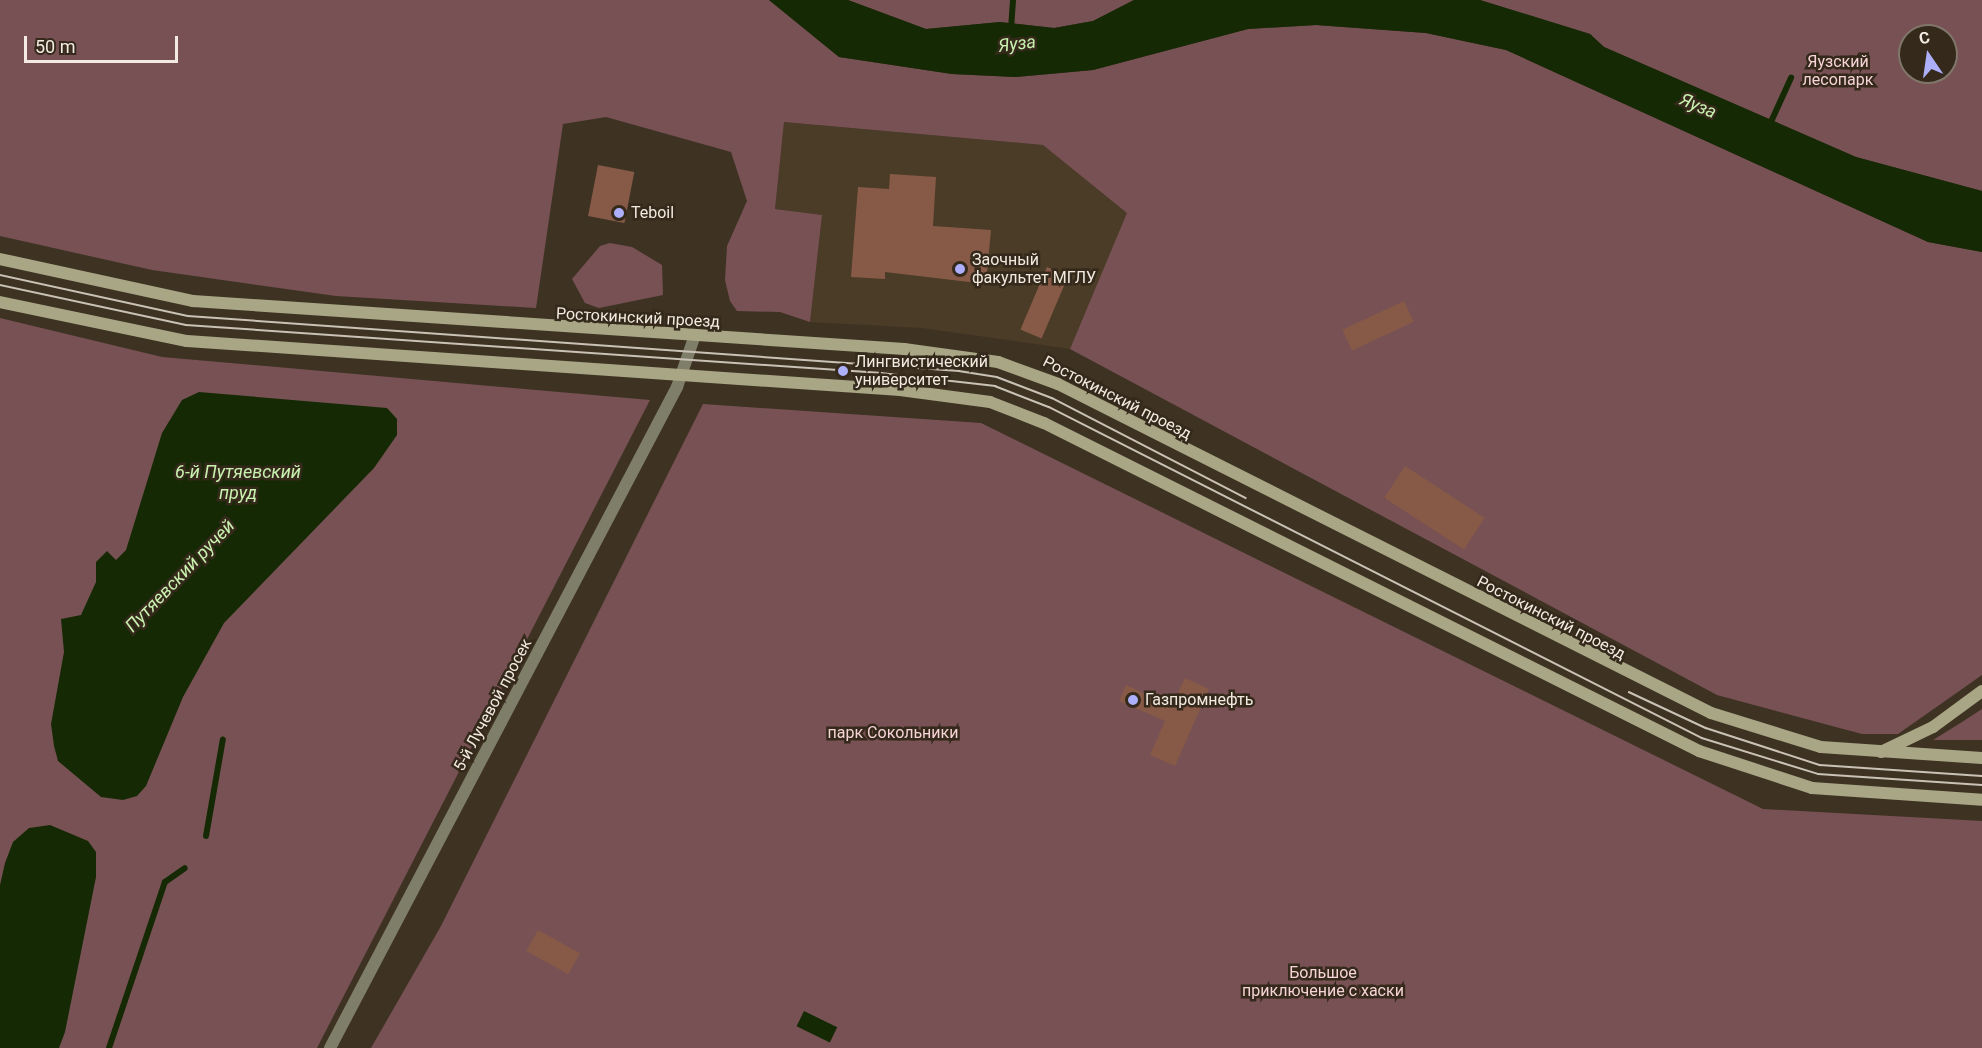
<!DOCTYPE html>
<meta charset="utf-8">
<style>
body{margin:0}
#map{position:relative;width:1982px;height:1048px;overflow:hidden;background:#3e3323;font-family:Roboto,sans-serif}
div>[style]{position:absolute}
.built>*{inset:0;background:#4b3c27}
.green>*{inset:0;background:#785155}
.water>*{inset:0;background:#152a04;transform-origin:0 0}
.stream>*{height:6px;margin:-3px;padding:0 3px;transform-origin:3px;border-radius:3px;background:#152a04}
.building>*{inset:0;background:#875a47;transform-origin:0 0}
.tertiary>*{height:12px;margin:-6px;padding:0 6px;transform-origin:6px;border-radius:6px;background:#7f7e69}
.secondary>*{height:12px;margin:-6px;padding:0 6px;transform-origin:6px;border-radius:6px;background:#a9a686}
.tram>*{height:1.5px;margin:-0.75px;padding:0 0.75px;transform-origin:0.75px;border-radius:0.75px;background:#cac2b6}
.dots>*{width:16px;height:16px;translate:-50% -50%;box-sizing:border-box;border:3px solid #34291a;border-radius:50%}
span{translate:-50% -50%;white-space:nowrap;text-align:center;line-height:1.15;-webkit-text-stroke:5px #34291a;paint-order:stroke}
.park-label{font-size:16px;color:#f6d3d6}
.poi-label{font-size:16px;color:#f3ebe1}
.left{translate:0 -50%;text-align:left}
.street-label{font-size:16px;color:#f3ebe1}
.water-label{font-size:18px;color:#c9f1af;font-style:italic}
.north{position:absolute;left:1898px;top:24px;width:60px;height:60px;box-sizing:border-box;background:#34291a;border:2px solid #80776a;border-radius:50%;rotate:347deg;font-size:16px;font-weight:700;line-height:24px;text-align:center;color:#f3ebe1}
.north::after{content:'';display:block;margin:auto;width:21px;height:27px;background:#adaffb;clip-path:polygon(50% 0,100% 100%,50% 72%,0 100%)}
.scale{position:absolute;left:24px;top:36px;width:154px;height:27px;box-sizing:border-box;border:3px solid #f3ebe1;border-top:0;padding-left:8px;font-size:18px;line-height:21px;white-space:nowrap;color:#f3ebe1;-webkit-text-stroke:4px #34291a;paint-order:stroke}
</style>
<div id="map">
<div class="built">
<i style="clip-path:polygon(784px 122px,1043px 145px,1128px 213px,1070px 349px,922px 328px,810px 322px,822px 215px,775px 209px)"></i>
</div>
<div class="green">
<i style="clip-path:polygon(0 0,769px 0,839px 57px,952px 74px,1015px 77px,1093px 70px,1248px 29px,1316px 25px,1426px 33px,1506px 50px,1928px 242px,1982px 252px,1982px 675px,1898px 734px,1862px 734px,1717px 695px,1070px 349px,1127px 213px,1043px 145px,784px 122px,775px 209px,822px 215px,810px 322px,780px 312px,737px 311px,730px 301px,725px 280px,727px 246px,747px 201px,731px 152px,606px 117px,563px 124px,536px 308px,336px 296px,152px 270px,0 236px)"></i>
<i style="clip-path:polygon(848px 0,1134px 0,1093px 21px,1054px 28px,1000px 22px,926px 29px)"></i>
<i style="clip-path:polygon(evenodd,1480px 0,1982px 0,1982px 191px,1856px 157px,1604px 47px,1590px 34px,1480px 0,1910px 36px,1946px 36px,1946px 72px,1910px 72px,1910px 36px)"></i>
<i style="clip-path:polygon(610px 243px,632px 247px,662px 265px,663px 295px,599px 308px,585px 303px,572px 279px,600px 246px)"></i>
<i style="clip-path:polygon(0 318px,162px 357px,650px 400px,317px 1048px,0 1048px)"></i>
<i style="clip-path:polygon(703px 404px,981px 423px,1763px 809px,1982px 821px,1982px 1048px,371px 1048px,441px 926px)"></i>
<i style="clip-path:polygon(1982px 709px,1982px 740px,1933px 740px,1962px 722px)"></i>
</div>
<div class="water">
<i style="clip-path:polygon(769px 0,848px 0,926px 29px,1000px 22px,1054px 28px,1093px 21px,1134px 0,1480px 0,1590px 34px,1604px 47px,1856px 157px,1982px 191px,1982px 252px,1928px 242px,1506px 50px,1426px 33px,1316px 25px,1248px 29px,1093px 70px,1015px 77px,952px 74px,839px 57px)"></i>
<i style="clip-path:polygon(199px 392px,387px 408px,397px 419px,397px 435px,374px 468px,224px 623px,183px 697px,146px 786px,137px 796px,123px 800px,101px 797px,58px 761px,54px 746px,51px 724px,64px 652px,61px 619px,81px 615px,96px 582px,96px 562px,107px 551px,116px 560px,126px 550px,162px 433px,182px 400px)"></i>
<i style="clip-path:polygon(50px 825px,88px 841px,96px 852px,96px 877px,65px 1032px,59px 1048px,0 1048px,0 885px,5px 863px,13px 842px,29px 828px)"></i>
<i style="left:804px;top:1011px;width:37px;height:17px;rotate:26deg"></i>
</div>
<div class="stream">
<i style="left:1011px;top:29px;width:29px;rotate:-86deg"></i>
<i style="left:1770px;top:124px;width:51px;rotate:-65.5deg"></i>
<i style="left:206px;top:836px;width:98px;rotate:-80.1deg"></i>
<i style="left:109px;top:1048px;width:175px;rotate:-71.4deg"></i>
<i style="left:165px;top:882px;width:24px;rotate:-35deg"></i>
</div>
<div class="building">
<i style="left:598px;top:165px;width:37px;height:52px;rotate:11deg"></i>
<i style="clip-path:polygon(890px 174px,936px 177px,933px 226px,991px 230px,986px 284px,885px 272px,885px 279px,851px 277px,858px 187px,889px 189px)"></i>
<i style="left:1047px;top:267px;width:23px;height:68px;rotate:23deg"></i>
<i style="left:1404px;top:301px;width:23px;height:68px;rotate:65deg"></i>
<i style="left:1405px;top:466px;width:95px;height:38px;rotate:33deg"></i>
<i style="clip-path:polygon(1185px 678px,1209px 689px,1175px 766px,1150px 755px,1165px 721px,1119px 701px,1126px 685px,1172px 706px)"></i>
<i style="left:538px;top:930px;width:48px;height:24px;rotate:29deg"></i>
</div>
<div class="tertiary">
<i style="left:330px;top:1048px;width:747px;rotate:-62.3deg"></i>
<i style="left:677px;top:387px;width:52px;rotate:-70.9deg"></i>
</div>
<div class="secondary">
<i style="left:0;top:259px;width:198px;rotate:12.3deg"></i>
<i style="left:193px;top:301px;width:713px;rotate:3.86deg"></i>
<i style="left:904px;top:349px;width:95px;rotate:7.9deg"></i>
<i style="left:998px;top:362px;width:64px;rotate:20.1deg"></i>
<i style="left:1058px;top:384px;width:731px;rotate:26.74deg"></i>
<i style="left:1711px;top:713px;width:115px;rotate:17.2deg"></i>
<i style="left:1821px;top:747px;width:161px;rotate:3.9deg"></i>
<i style="left:0;top:302px;width:191px;rotate:11.8deg"></i>
<i style="left:187px;top:341px;width:715px;rotate:3.93deg"></i>
<i style="left:900px;top:390px;width:91px;rotate:7.6deg"></i>
<i style="left:990px;top:402px;width:58px;rotate:21.3deg"></i>
<i style="left:1044px;top:423px;width:733px;rotate:26.6deg"></i>
<i style="left:1699px;top:751px;width:119px;rotate:18.1deg"></i>
<i style="left:1812px;top:788px;width:170px;rotate:4deg"></i>
<i style="left:1881px;top:752px;width:58px;rotate:-25.7deg"></i>
<i style="left:1933px;top:727px;width:61px;rotate:-36.3deg"></i>
</div>
<div class="tram">
<i style="left:0;top:275px;width:192px;rotate:12.3deg"></i>
<i style="left:188px;top:316px;width:773px;rotate:4.08deg"></i>
<i style="left:959px;top:371px;width:38px;rotate:9deg"></i>
<i style="left:997px;top:377px;width:59px;rotate:20.9deg"></i>
<i style="left:1052px;top:398px;width:218px;rotate:27.3deg"></i>
<i style="left:0;top:285px;width:190px;rotate:12.1deg"></i>
<i style="left:186px;top:325px;width:697px;rotate:3.95deg"></i>
<i style="left:881px;top:373px;width:115px;rotate:6.5deg"></i>
<i style="left:995px;top:386px;width:58px;rotate:21.3deg"></i>
<i style="left:1049px;top:407px;width:732px;rotate:26.88deg"></i>
<i style="left:1702px;top:738px;width:121px;rotate:17.2deg"></i>
<i style="left:1818px;top:774px;width:164px;rotate:3.8deg"></i>
<i style="left:1629px;top:692px;width:85px;rotate:25.1deg"></i>
<i style="left:1706px;top:728px;width:120px;rotate:18deg"></i>
<i style="left:1820px;top:765px;width:162px;rotate:3.9deg"></i>
</div>
<div class="dots">
<i style="left:619px;top:213px;background:#adaffb"></i>
<i style="left:960px;top:269px;background:#adaffb"></i>
<i style="left:843px;top:371px;background:#adaffb"></i>
<i style="left:1133px;top:700px;background:#adaffb"></i>
</div>
<div class="park-label">
<span style="left:1838px;top:71px">Яузский<br>лесопарк</span>
<span style="left:893px;top:733px">парк Сокольники</span>
<span style="left:1323px;top:982px">Большое<br>приключение с хаски</span>
</div>
<div class="poi-label">
<span class="left" style="left:631px;top:213px">Teboil</span>
<span class="left" style="left:972px;top:269px">Заочный<br>факультет МГЛУ</span>
<span class="left" style="left:855px;top:371px">Лингвистический<br>университет</span>
<span class="left" style="left:1145px;top:700px">Газпромнефть</span>
</div>
<div class="street-label">
<span style="left:638px;top:318px;rotate:3deg">Ростокинский проезд</span>
<span style="left:1117px;top:398px;rotate:27deg">Ростокинский проезд</span>
<span style="left:1551px;top:618px;rotate:27deg">Ростокинский проезд</span>
<span style="left:493px;top:705px;rotate:-62deg">5-й Лучевой просек</span>
</div>
<div class="water-label">
<span style="left:1017px;top:44px;rotate:-7deg">Яуза</span>
<span style="left:1698px;top:106px;rotate:23deg">Яуза</span>
<span style="left:238px;top:483px">6-й Путяевский<br>пруд</span>
<span style="left:180px;top:576px;rotate:-46deg">Путяевский ручей</span>
</div>
<div class="north">С</div>
<div class="scale">50 m</div>
</div>
